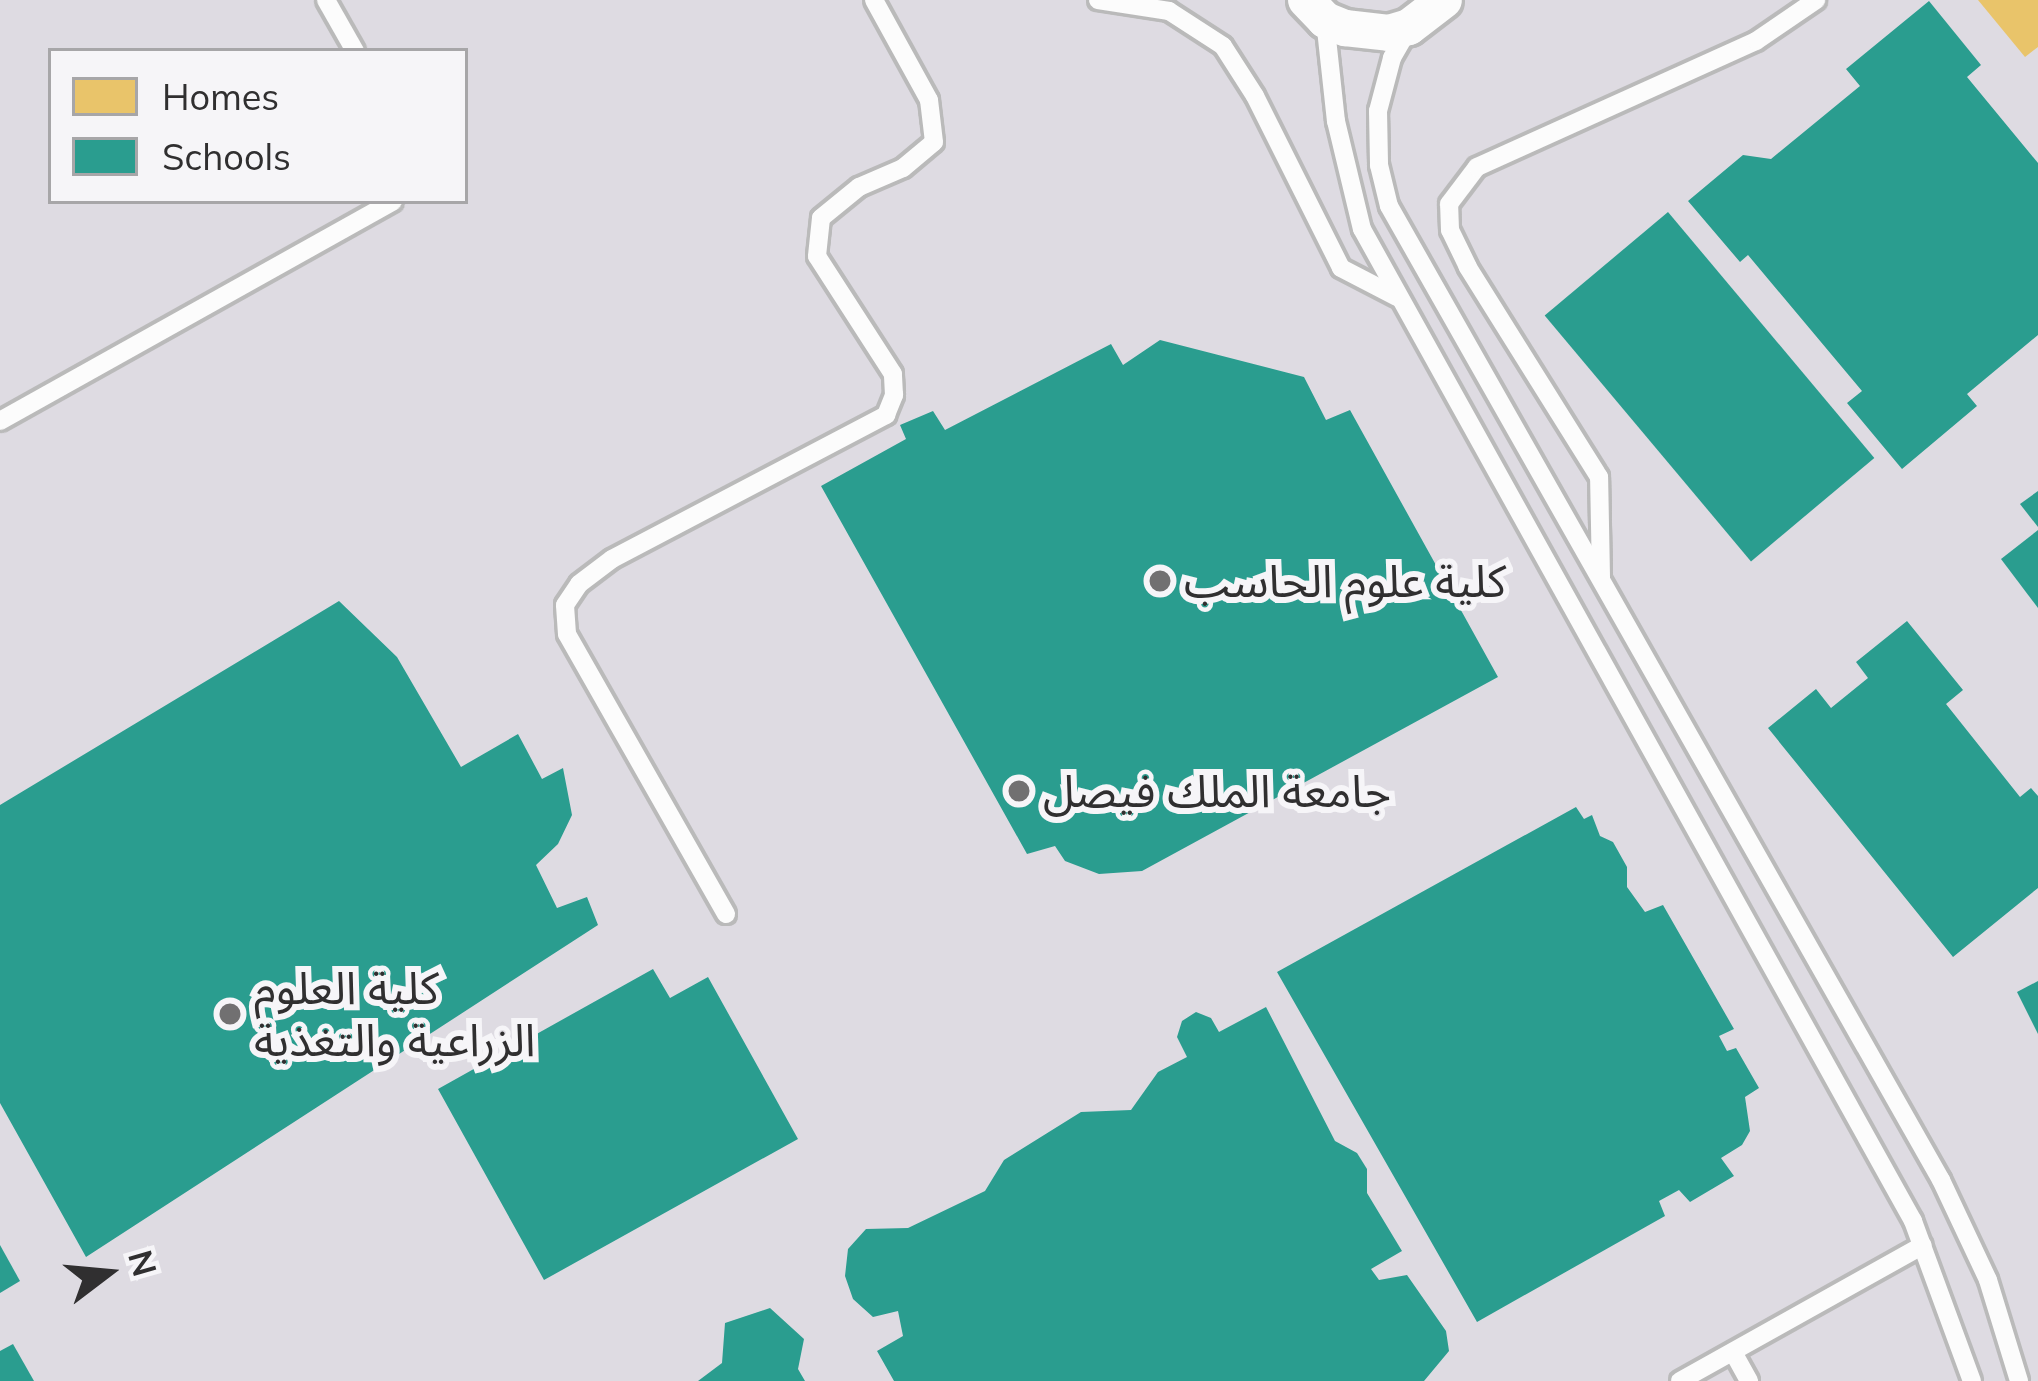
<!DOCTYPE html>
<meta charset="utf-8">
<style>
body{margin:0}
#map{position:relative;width:2038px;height:1381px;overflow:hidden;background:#e9e9ea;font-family:Mulish,"Noto Sans Arabic",sans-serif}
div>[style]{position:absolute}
.built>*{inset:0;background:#dedbe2}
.homes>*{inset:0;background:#e9c46a}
.schools>*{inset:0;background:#2a9d8f;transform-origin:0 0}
.roads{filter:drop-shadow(3px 0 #bababa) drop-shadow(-3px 0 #bababa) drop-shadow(0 3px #bababa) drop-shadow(0 -3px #bababa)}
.lane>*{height:18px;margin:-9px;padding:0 9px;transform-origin:9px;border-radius:9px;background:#fcfcfc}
.street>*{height:36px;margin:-18px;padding:0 18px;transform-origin:18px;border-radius:18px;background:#fcfcfc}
.dots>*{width:33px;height:33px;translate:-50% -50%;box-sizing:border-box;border:6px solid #f6f5f8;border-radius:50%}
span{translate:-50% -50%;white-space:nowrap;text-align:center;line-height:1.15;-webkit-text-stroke:12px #f6f5f8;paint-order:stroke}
.poi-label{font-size:45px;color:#302f30}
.left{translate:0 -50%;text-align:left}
.legend{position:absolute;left:48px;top:48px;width:420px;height:156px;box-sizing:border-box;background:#f6f5f8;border:3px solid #a7a6a8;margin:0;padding:15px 21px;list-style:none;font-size:36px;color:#302f30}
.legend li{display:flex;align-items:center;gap:24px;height:60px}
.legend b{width:60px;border:3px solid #a7a6a8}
.north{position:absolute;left:48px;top:1213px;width:120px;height:120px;-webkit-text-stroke:9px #f6f5f8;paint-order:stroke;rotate:74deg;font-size:33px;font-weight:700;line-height:48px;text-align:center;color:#302f30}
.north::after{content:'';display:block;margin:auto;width:42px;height:54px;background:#302f30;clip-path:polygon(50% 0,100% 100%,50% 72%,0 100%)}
</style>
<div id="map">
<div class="built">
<i style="clip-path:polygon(evenodd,0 0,2038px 0,2038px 1381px,0 1381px,0 0,51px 51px,465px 51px,465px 201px,51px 201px,51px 51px)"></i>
</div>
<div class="homes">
<i style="clip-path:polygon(1978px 0,2038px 0,2038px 47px,2025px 57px)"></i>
</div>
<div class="schools">
<i style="clip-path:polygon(1929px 1px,1981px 65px,1967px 77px,2038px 163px,2038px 335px,1967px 394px,1977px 406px,1902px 469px,1847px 403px,1862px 391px,1748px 255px,1740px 262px,1688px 201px,1743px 155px,1771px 159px,1860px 86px,1846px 69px)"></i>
<i style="left:1668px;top:212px;width:321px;height:161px;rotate:50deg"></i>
<i style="clip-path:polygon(1160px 340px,1304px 377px,1326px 420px,1350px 410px,1498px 677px,1142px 871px,1099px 874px,1065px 861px,1055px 846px,1027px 854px,821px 486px,906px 439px,900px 425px,933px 411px,945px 430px,1111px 344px,1123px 365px)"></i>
<i style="clip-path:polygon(2038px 491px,2038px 527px,2020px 504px)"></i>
<i style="clip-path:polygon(2038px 530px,2038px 608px,2001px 559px)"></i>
<i style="clip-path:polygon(339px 601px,397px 657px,461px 767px,518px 734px,542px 779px,563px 768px,572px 815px,558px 844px,536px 865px,557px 908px,587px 897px,598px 925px,86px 1257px,0 1103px,0 805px)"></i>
<i style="clip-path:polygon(1907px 621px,1963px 690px,1946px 704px,2020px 797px,2031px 788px,2038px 796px,2038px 888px,1953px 957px,1768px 728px,1816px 689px,1831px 708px,1868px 678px,1856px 662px)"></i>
<i style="clip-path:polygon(1576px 807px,1584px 819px,1592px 815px,1600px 836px,1613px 842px,1627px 867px,1627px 887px,1645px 912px,1663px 905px,1734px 1029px,1719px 1036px,1727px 1051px,1736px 1048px,1759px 1088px,1745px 1097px,1750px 1131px,1742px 1145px,1721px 1158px,1734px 1176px,1690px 1202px,1679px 1190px,1659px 1201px,1665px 1216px,1477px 1322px,1277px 972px)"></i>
<i style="clip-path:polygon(653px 969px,670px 998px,708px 977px,798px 1139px,544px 1280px,438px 1089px)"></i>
<i style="clip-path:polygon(2038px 981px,2038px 1034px,2017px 992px)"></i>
<i style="clip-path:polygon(1266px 1007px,1335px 1141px,1357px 1153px,1367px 1169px,1367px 1193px,1402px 1251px,1371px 1269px,1379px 1280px,1407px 1275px,1446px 1331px,1449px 1351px,1424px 1381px,894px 1381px,877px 1351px,903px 1336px,898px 1311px,873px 1317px,853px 1299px,845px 1276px,848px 1249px,866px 1229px,908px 1228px,985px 1191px,1004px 1160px,1081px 1112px,1131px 1110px,1158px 1072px,1187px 1057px,1177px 1037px,1182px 1021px,1196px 1012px,1211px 1018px,1219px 1032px)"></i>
<i style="clip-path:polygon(0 1245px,20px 1281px,0 1293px)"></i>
<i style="clip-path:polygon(770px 1308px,804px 1339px,798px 1369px,805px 1381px,698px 1381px,722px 1363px,725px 1323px)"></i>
<i style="clip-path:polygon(13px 1344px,34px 1381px,0 1381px,0 1351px)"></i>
</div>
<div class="roads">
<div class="lane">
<i style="left:326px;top:0;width:59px;rotate:60.4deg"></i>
<i style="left:1098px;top:0;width:72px;rotate:8.8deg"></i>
<i style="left:1169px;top:11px;width:64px;rotate:32.9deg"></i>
<i style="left:1223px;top:46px;width:59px;rotate:57.4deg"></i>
<i style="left:1255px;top:96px;width:192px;rotate:63.4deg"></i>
<i style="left:1341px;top:268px;width:63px;rotate:27.4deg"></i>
<i style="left:1325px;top:20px;width:102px;rotate:83.8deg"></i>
<i style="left:1336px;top:121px;width:111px;rotate:76.5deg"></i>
<i style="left:1362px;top:229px;width:1135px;rotate:60.95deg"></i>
<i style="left:1913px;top:1221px;width:171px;rotate:69.8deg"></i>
<i style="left:1408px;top:30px;width:32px;rotate:120deg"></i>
<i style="left:1392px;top:58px;width:55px;rotate:104.8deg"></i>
<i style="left:1378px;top:111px;width:54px;rotate:88.9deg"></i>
<i style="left:1379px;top:165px;width:42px;rotate:76.3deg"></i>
<i style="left:1389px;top:206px;width:1120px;rotate:60.46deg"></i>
<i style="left:1941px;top:1180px;width:110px;rotate:64.8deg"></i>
<i style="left:1988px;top:1280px;width:106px;rotate:72.9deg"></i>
<i style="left:0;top:421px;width:450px;rotate:-29.2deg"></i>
<i style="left:1601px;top:577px;width:100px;rotate:-91.1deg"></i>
<i style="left:1599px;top:477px;width:248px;rotate:-122deg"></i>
<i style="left:1468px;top:267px;width:41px;rotate:-115.9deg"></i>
<i style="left:1450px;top:230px;width:26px;rotate:-92deg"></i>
<i style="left:1449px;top:204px;width:46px;rotate:-52.9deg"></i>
<i style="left:1477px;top:167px;width:306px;rotate:-24.3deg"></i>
<i style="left:1756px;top:41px;width:73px;rotate:-34.3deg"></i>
<i style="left:726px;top:914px;width:322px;rotate:-119.6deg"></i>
<i style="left:567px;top:634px;width:29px;rotate:-94deg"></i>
<i style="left:565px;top:605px;width:25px;rotate:-56deg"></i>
<i style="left:579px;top:584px;width:41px;rotate:-37.1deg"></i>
<i style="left:612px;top:559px;width:310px;rotate:-27.7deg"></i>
<i style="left:886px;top:415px;width:22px;rotate:-68deg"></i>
<i style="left:894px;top:395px;width:21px;rotate:-93deg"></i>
<i style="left:893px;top:374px;width:140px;rotate:-122.8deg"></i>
<i style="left:817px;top:256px;width:38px;rotate:-84deg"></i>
<i style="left:821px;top:218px;width:49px;rotate:-39.2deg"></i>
<i style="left:859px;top:187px;width:48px;rotate:-23.4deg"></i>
<i style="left:903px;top:168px;width:40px;rotate:-40deg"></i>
<i style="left:934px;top:142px;width:42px;rotate:-96.8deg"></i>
<i style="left:929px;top:100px;width:114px;rotate:-118.8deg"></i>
<i style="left:1733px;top:1352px;width:33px;rotate:61deg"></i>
<i style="left:1680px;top:1381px;width:278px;rotate:-29.2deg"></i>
</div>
<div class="street">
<i style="left:1306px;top:0;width:28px;rotate:46deg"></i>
<i style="left:1325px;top:20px;width:22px;rotate:22deg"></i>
<i style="left:1345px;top:28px;width:44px;rotate:6.5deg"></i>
<i style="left:1389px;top:33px;width:21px;rotate:-17deg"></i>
<i style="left:1409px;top:27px;width:44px;rotate:-37.6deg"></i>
</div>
</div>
<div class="dots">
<i style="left:1160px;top:581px;background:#717071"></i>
<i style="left:1019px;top:791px;background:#717071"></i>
<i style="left:230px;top:1014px;background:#717071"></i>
</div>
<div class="poi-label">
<span class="left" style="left:1184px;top:581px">كلية علوم الحاسب</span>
<span class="left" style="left:1043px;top:791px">جامعة الملك فيصل</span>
<span class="left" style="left:254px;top:1014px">كلية العلوم<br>الزراعية والتغذية</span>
</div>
<ul class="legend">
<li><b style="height:33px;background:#e9c46a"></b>Homes</li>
<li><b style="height:33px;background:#2a9d8f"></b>Schools</li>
</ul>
<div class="north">N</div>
</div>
